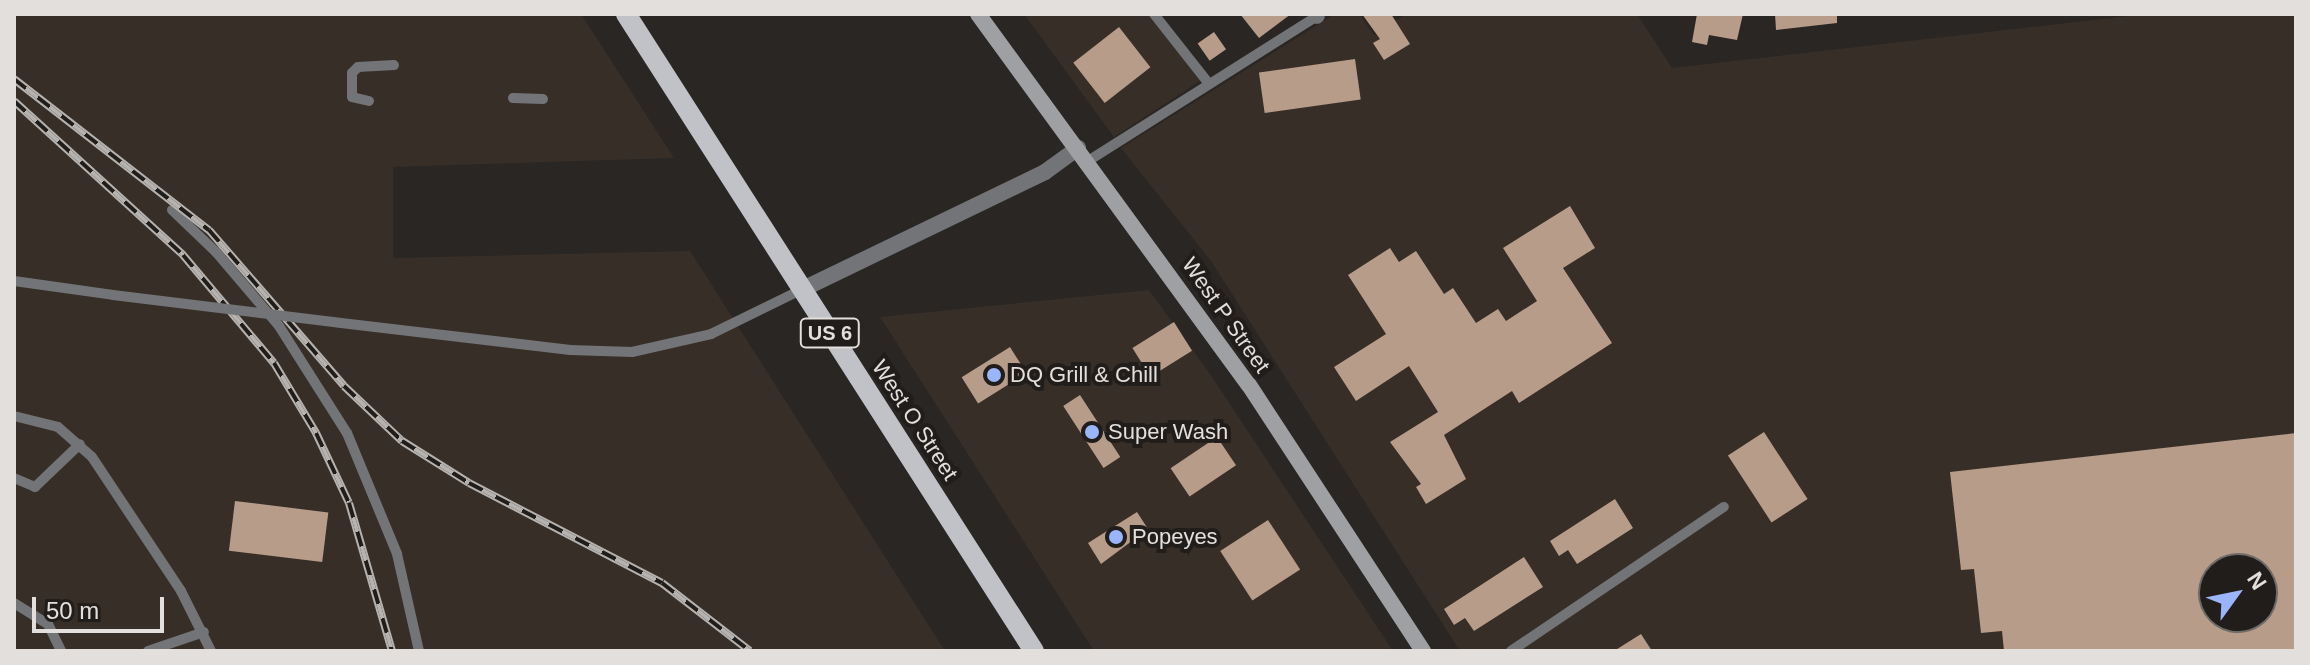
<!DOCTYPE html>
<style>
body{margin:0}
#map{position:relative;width:2310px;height:665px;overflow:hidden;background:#2a2623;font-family:Helvetica,sans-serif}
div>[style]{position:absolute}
.built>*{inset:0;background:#372e27}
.building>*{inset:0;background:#b89c8a;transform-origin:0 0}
.lane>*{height:10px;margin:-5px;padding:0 5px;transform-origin:5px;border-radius:5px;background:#737477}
.street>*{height:16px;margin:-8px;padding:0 8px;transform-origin:8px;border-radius:8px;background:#737477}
.secondary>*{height:16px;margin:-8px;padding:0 8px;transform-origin:8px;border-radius:8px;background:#9fa0a4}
.primary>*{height:20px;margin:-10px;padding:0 10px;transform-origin:10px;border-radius:10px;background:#c1c2c7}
.rail>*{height:8px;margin-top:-4px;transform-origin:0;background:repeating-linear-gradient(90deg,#211d1a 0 15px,#b5b2af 0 30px);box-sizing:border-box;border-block:2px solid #b5b2af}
.lane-bridge>*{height:10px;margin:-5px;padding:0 5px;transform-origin:5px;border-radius:5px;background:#737477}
.dots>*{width:22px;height:22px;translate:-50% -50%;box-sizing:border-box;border:4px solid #211d1a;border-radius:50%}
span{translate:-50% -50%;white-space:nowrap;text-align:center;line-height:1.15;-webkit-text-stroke:8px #211d1a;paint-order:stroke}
.shield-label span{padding:2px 6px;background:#211d1a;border:2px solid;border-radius:6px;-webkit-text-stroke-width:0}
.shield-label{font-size:20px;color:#e2dfdd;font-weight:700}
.street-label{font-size:22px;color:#e2dfdd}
.poi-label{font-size:22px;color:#e2dfdd}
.left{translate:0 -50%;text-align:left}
.frame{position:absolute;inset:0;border:16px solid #e2dfdd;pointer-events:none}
.north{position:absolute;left:2198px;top:553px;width:80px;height:80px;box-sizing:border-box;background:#211d1a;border:2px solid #6e6b68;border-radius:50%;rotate:57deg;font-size:22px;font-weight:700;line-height:32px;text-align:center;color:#e2dfdd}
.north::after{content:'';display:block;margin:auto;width:28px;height:36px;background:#9bb5fd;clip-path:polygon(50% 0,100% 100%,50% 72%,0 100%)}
.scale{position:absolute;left:32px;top:597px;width:132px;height:36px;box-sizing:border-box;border:4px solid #e2dfdd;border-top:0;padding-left:10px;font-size:24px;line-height:28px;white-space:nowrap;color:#e2dfdd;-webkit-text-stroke:6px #211d1a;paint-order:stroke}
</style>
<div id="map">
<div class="built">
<i style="clip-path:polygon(14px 14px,581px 14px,674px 158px,393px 167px,393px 258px,690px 251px,945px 651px,14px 651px)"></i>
<i style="clip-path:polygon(1024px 14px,1150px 14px,1200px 81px,1114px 137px)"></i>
<i style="clip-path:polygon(evenodd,1335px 14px,1359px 14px,1374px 35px,1406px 14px,1637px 14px,1672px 68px,2146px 14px,2296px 14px,2296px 651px,1460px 651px,1211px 261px,1121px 148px,1335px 14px,2214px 569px,2262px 569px,2262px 617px,2214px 617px,2214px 569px)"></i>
<i style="clip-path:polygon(1149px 290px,1210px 374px,1393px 651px,1094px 651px,880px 317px)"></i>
</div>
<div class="building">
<i style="clip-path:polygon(1240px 14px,1291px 14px,1259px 38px)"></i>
<i style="clip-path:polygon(1362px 14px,1391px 14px,1410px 44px,1384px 60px,1373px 43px,1380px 39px)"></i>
<i style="clip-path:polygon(1697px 14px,1743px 14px,1737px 40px,1709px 35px,1707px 45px,1692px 42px)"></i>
<i style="clip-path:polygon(1775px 14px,1837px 14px,1837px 23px,1776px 30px)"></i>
<i style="left:1119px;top:27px;width:51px;height:58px;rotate:52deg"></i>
<i style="left:1214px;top:32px;width:21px;height:20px;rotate:55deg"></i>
<i style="left:1355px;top:59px;width:41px;height:97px;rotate:82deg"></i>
<i style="clip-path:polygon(1570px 206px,1595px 248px,1563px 268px,1612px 343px,1519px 403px,1512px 391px,1444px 435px,1466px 479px,1426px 504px,1416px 487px,1421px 484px,1390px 442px,1438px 412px,1409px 366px,1356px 401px,1334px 367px,1386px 334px,1348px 275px,1390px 248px,1399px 262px,1416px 251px,1444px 294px,1453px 288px,1476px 323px,1498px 309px,1506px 321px,1537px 301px,1503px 248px)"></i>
<i style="left:1174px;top:322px;width:34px;height:49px;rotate:58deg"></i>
<i style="left:1010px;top:347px;width:31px;height:57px;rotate:58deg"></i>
<i style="left:1080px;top:395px;width:74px;height:20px;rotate:57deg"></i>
<i style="left:1764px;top:432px;width:80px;height:43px;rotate:57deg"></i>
<i style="clip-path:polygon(evenodd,2296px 433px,2296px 651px,2004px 651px,2002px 631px,1981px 633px,1974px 569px,1961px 570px,1950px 472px,2296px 433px,2214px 569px,2262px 569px,2262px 617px,2214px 617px,2214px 569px)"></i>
<i style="left:1217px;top:437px;width:34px;height:56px;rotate:56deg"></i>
<i style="clip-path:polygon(1615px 499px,1633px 528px,1577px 564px,1568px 550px,1559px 556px,1550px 541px)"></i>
<i style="left:235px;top:501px;width:94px;height:50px;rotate:7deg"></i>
<i style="clip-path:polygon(1137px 512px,1148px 529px,1101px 564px,1088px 543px)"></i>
<i style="left:1268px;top:520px;width:59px;height:57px;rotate:57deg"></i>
<i style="clip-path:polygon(1524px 557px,1543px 587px,1474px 631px,1465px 618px,1454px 625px,1444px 609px)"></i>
<i style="clip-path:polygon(1641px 634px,1652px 651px,1614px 651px)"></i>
</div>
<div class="lane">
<i style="left:1154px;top:14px;width:89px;rotate:51.8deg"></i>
<i style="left:513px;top:98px;width:30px;rotate:2deg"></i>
<i style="left:369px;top:101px;width:17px;rotate:-167deg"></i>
<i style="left:352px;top:97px;width:24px;rotate:-90deg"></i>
<i style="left:352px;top:73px;width:8px;rotate:-45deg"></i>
<i style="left:358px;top:67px;width:36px;rotate:-3deg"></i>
<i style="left:1088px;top:161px;width:273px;rotate:-32.3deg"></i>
<i style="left:172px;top:210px;width:61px;rotate:43.7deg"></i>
<i style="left:216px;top:252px;width:97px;rotate:49.6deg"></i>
<i style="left:279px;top:326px;width:127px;rotate:57.6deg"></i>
<i style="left:347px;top:433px;width:131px;rotate:67.5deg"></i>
<i style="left:397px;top:554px;width:99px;rotate:77.2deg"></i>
<i style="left:14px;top:281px;width:100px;rotate:8deg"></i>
<i style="left:341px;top:323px;width:231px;rotate:6.7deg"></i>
<i style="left:570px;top:350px;width:62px;rotate:1.8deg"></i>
<i style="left:632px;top:352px;width:81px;rotate:-12.8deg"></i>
<i style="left:711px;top:334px;width:102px;rotate:-26.1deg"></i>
<i style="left:14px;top:416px;width:45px;rotate:14deg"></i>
<i style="left:58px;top:427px;width:45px;rotate:41.4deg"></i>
<i style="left:92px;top:457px;width:161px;rotate:56.4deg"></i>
<i style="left:181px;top:591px;width:67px;rotate:63.4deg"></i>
<i style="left:14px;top:478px;width:23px;rotate:23deg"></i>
<i style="left:35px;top:487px;width:62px;rotate:-43.7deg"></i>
<i style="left:14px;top:603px;width:40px;rotate:32deg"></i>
<i style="left:48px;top:624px;width:30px;rotate:64deg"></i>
<i style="left:148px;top:651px;width:59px;rotate:-18.7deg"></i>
<i style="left:1511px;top:651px;width:257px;rotate:-34.1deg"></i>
</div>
<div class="street">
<i style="left:1316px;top:14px;width:2px;rotate:63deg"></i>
<i style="left:803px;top:289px;width:269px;rotate:-25.8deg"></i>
<i style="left:1045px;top:172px;width:41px;rotate:-36deg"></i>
</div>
<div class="secondary">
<i style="left:978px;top:14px;width:459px;rotate:53.9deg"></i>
<i style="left:1249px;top:385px;width:318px;rotate:56.8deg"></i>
</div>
<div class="primary">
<i style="left:626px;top:14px;width:756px;rotate:57.36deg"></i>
</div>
<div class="rail">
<i style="left:14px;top:79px;width:247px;rotate:37.8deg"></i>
<i style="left:209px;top:230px;width:206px;rotate:49.1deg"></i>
<i style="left:344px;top:386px;width:80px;rotate:43.5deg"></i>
<i style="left:402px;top:441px;width:79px;rotate:32.1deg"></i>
<i style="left:469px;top:483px;width:217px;rotate:27.4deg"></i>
<i style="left:662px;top:583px;width:111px;rotate:37.7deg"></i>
<i style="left:14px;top:101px;width:229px;rotate:42.3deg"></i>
<i style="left:183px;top:255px;width:141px;rotate:49.9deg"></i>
<i style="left:274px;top:363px;width:82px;rotate:59deg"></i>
<i style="left:316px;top:433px;width:77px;rotate:64.8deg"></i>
<i style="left:349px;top:503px;width:154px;rotate:73.8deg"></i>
</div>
<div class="lane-bridge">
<i style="left:113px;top:295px;width:230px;rotate:7deg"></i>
</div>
<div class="dots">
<i style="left:994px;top:375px;background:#9bb5fd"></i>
<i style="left:1092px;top:432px;background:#9bb5fd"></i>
<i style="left:1116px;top:537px;background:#9bb5fd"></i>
</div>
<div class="shield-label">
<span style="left:830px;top:333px">US 6</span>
</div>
<div class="street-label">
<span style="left:1226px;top:315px;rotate:55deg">West P Street</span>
<span style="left:915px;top:420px;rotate:57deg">West O Street</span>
</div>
<div class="poi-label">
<span class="left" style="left:1010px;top:375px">DQ Grill &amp; Chill</span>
<span class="left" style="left:1108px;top:432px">Super Wash</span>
<span class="left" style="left:1132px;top:537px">Popeyes</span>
</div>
<div class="frame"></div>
<div class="north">N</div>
<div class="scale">50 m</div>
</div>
